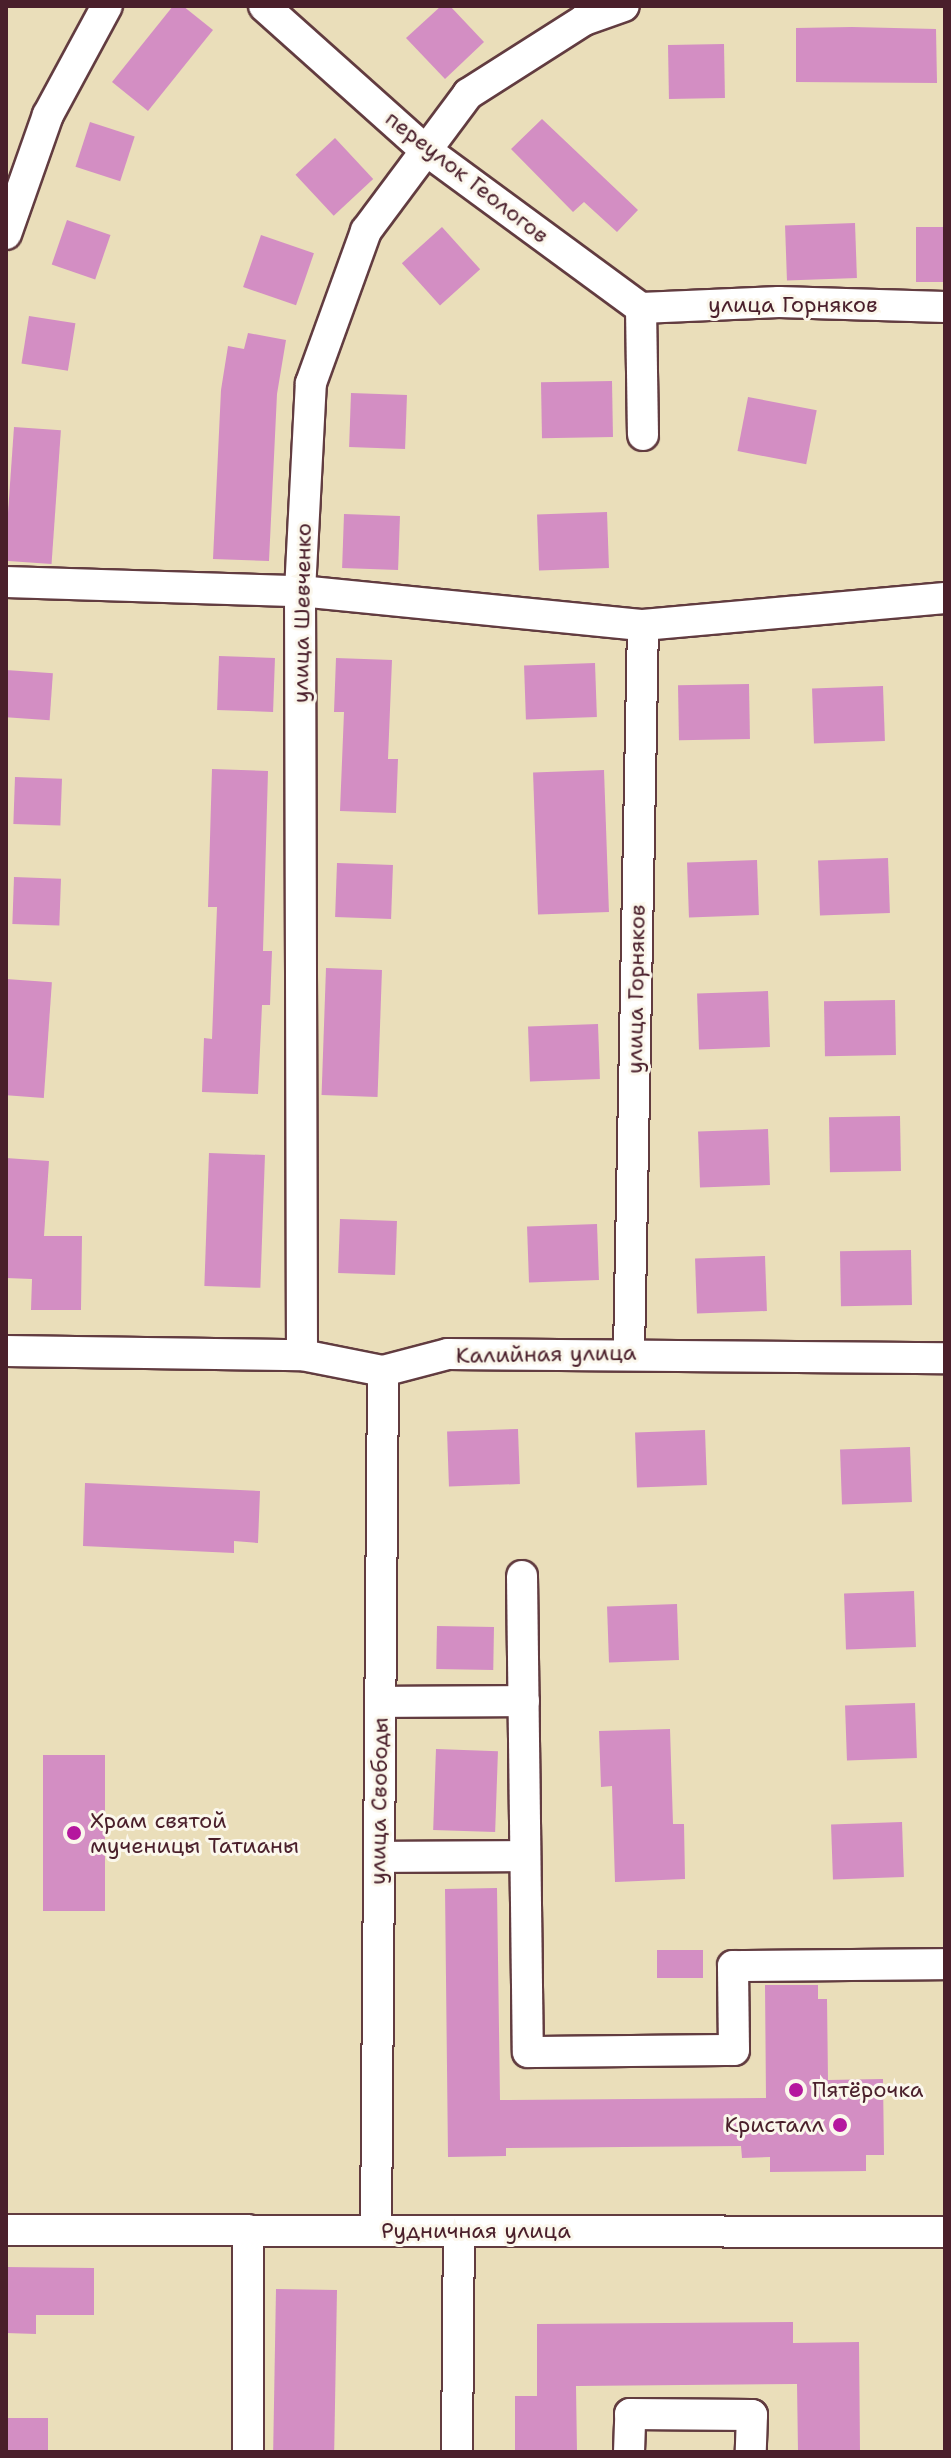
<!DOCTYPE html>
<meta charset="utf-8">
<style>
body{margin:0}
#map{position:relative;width:951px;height:2458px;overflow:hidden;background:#eadeba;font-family:"Shantell Sans",sans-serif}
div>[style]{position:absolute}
.building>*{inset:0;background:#d38ec3;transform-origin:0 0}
.roads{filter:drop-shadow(2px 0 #623c40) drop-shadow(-2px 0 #623c40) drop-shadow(0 2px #623c40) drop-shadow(0 -2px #623c40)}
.minor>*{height:30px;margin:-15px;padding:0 15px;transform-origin:15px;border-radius:15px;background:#fff}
.dots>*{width:22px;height:22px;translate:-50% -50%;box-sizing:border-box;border:4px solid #fbf7ec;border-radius:50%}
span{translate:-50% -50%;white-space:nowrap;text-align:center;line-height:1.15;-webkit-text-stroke:6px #fbf7ec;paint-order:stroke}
.street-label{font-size:22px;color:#4a1f2b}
.poi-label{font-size:22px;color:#4a1f2b}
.left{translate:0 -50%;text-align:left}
.right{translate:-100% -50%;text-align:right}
.frame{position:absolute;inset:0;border:8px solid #4a1f2b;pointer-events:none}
</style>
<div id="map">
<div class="building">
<i style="clip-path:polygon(173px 6px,183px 6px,213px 30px,148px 111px,112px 82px)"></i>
<i style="clip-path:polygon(441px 6px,450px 6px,484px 42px,445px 79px,406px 38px)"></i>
<i style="clip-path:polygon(852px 27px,936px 29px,937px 83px,796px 82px,796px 28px)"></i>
<i style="left:724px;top:44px;width:54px;height:56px;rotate:89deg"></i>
<i style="clip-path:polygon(542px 119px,638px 210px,617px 232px,584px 202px,573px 212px,511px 149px)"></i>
<i style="left:90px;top:122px;width:47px;height:47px;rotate:18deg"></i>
<i style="left:335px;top:138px;width:56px;height:54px;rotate:47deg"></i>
<i style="left:67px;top:220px;width:46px;height:47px;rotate:19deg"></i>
<i style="left:855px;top:223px;width:55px;height:70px;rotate:88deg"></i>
<i style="left:442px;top:227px;width:57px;height:54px;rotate:48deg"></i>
<i style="left:945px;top:227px;width:55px;height:29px;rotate:90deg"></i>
<i style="left:261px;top:235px;width:56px;height:55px;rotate:19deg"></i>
<i style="left:29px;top:316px;width:47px;height:48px;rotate:9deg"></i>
<i style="clip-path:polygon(248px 333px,286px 340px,277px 394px,269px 561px,213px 559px,221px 390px,228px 346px,244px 349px)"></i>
<i style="left:612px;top:381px;width:56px;height:71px;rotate:89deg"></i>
<i style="left:351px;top:393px;width:56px;height:54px;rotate:2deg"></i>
<i style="left:748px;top:397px;width:70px;height:55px;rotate:11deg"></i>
<i style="left:14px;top:427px;width:47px;height:134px;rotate:4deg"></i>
<i style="left:607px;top:512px;width:56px;height:70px;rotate:88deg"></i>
<i style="left:344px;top:514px;width:56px;height:54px;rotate:2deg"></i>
<i style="left:219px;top:656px;width:56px;height:54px;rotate:2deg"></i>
<i style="clip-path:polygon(336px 658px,392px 660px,388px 759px,398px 759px,396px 813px,340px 811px,344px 712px,334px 712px)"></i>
<i style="left:595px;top:663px;width:54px;height:71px;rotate:88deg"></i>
<i style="left:6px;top:670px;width:47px;height:47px;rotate:4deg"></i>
<i style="left:749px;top:684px;width:55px;height:71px;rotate:89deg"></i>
<i style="left:883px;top:686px;width:55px;height:71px;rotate:88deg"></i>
<i style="clip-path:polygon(212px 769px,268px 771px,263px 951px,272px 951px,270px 1005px,262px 1005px,258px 1094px,202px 1092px,204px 1038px,212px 1039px,217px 907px,208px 907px)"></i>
<i style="left:604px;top:770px;width:142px;height:71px;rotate:88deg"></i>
<i style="left:15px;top:777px;width:47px;height:47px;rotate:2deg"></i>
<i style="left:888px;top:858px;width:55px;height:70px;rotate:88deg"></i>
<i style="left:757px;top:860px;width:55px;height:70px;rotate:88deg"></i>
<i style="left:337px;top:863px;width:56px;height:54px;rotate:2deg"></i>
<i style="left:14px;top:877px;width:47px;height:47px;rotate:2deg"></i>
<i style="left:326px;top:968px;width:56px;height:127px;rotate:2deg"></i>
<i style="left:6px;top:979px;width:46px;height:116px;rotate:4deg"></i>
<i style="left:768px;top:991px;width:56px;height:71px;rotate:88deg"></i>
<i style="left:895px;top:1000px;width:55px;height:71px;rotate:89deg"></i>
<i style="left:598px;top:1024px;width:55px;height:70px;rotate:88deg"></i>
<i style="left:900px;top:1116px;width:55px;height:71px;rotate:89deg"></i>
<i style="left:768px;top:1129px;width:56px;height:70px;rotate:88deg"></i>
<i style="left:209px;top:1153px;width:56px;height:133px;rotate:2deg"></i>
<i style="clip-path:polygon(6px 1158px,49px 1161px,44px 1236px,82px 1236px,81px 1310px,31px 1310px,32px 1279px,6px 1278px)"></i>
<i style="left:340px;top:1219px;width:57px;height:54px;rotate:2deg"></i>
<i style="left:597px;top:1224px;width:56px;height:70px;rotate:88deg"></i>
<i style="left:911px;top:1250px;width:55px;height:71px;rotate:89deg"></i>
<i style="left:765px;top:1256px;width:55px;height:70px;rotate:88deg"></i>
<i style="left:518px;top:1429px;width:55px;height:71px;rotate:88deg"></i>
<i style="left:705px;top:1430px;width:55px;height:70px;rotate:88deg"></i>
<i style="left:910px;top:1447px;width:55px;height:70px;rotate:88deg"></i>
<i style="clip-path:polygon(85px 1483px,260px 1491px,258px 1543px,234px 1541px,234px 1553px,83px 1546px)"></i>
<i style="left:914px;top:1591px;width:56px;height:70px;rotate:88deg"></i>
<i style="left:677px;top:1604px;width:56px;height:70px;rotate:88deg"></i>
<i style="left:437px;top:1626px;width:57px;height:43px;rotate:1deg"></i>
<i style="left:915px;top:1703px;width:55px;height:70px;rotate:88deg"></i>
<i style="clip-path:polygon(670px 1729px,673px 1824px,684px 1824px,685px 1879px,615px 1882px,612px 1786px,601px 1787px,599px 1731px)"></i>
<i style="left:436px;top:1749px;width:62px;height:81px;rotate:2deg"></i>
<i style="left:43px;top:1755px;width:62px;height:156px"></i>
<i style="left:902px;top:1822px;width:55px;height:71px;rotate:88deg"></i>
<i style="clip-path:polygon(497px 1888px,500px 2100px,766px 2098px,765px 1985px,818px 1985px,818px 1999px,827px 1999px,828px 2080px,883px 2079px,884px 2155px,866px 2155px,866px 2171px,770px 2172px,770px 2157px,742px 2158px,741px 2146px,506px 2148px,506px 2156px,448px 2157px,445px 1889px)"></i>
<i style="left:657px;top:1950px;width:46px;height:28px"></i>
<i style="clip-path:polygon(6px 2267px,94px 2268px,94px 2315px,36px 2315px,36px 2334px,6px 2333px)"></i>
<i style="left:276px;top:2289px;width:61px;height:163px;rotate:1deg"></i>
<i style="clip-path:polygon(793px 2322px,793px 2343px,859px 2342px,860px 2452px,798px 2452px,797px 2384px,576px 2386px,577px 2452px,515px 2452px,515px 2396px,537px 2396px,537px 2324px)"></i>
<i style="left:48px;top:2418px;width:34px;height:42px;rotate:90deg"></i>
</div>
<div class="roads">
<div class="minor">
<i style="left:264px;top:6px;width:213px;rotate:41.8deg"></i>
<i style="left:423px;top:148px;width:270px;rotate:36.3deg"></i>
<i style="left:6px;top:234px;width:126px;rotate:-70.6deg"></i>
<i style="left:48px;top:115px;width:124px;rotate:-61.6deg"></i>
<i style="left:641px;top:308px;width:138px;rotate:-2.5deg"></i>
<i style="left:779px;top:302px;width:166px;rotate:1.7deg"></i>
<i style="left:641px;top:308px;width:127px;rotate:89.1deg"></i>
<i style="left:6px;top:582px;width:294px;rotate:1.8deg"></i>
<i style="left:300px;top:591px;width:345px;rotate:5.7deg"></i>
<i style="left:643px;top:625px;width:303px;rotate:-5.1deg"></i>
<i style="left:6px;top:1351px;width:296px;rotate:0.8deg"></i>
<i style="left:302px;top:1355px;width:83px;rotate:11.2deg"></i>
<i style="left:383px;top:1371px;width:67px;rotate:-14.7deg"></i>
<i style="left:448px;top:1354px;width:497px;rotate:0.5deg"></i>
<i style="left:629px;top:1353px;width:728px;rotate:-88.9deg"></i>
<i style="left:302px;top:1355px;width:764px;rotate:-90.15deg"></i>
<i style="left:300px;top:591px;width:208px;rotate:-87deg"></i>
<i style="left:311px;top:383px;width:162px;rotate:-70.1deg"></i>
<i style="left:366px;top:231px;width:171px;rotate:-53.3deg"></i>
<i style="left:468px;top:94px;width:138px;rotate:-32.5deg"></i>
<i style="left:584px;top:20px;width:42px;rotate:-19.3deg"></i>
<i style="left:522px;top:1576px;width:476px;rotate:89.3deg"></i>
<i style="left:528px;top:2052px;width:206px;rotate:-0.6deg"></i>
<i style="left:734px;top:2050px;width:84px;rotate:-90.7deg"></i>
<i style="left:733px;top:1966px;width:212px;rotate:-0.5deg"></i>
<i style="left:380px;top:1702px;width:144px;rotate:-0.4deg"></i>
<i style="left:379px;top:1857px;width:146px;rotate:-0.4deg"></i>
<i style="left:6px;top:2230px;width:939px;rotate:0.12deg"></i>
<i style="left:376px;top:2230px;width:859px;rotate:-89.53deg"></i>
<i style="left:248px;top:2452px;width:222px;rotate:-90deg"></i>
<i style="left:457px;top:2452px;width:221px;rotate:-89.5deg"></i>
<i style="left:629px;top:2452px;width:38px;rotate:-88deg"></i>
<i style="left:630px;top:2414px;width:122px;rotate:0.5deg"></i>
<i style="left:752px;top:2415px;width:37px;rotate:92deg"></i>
</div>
</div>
<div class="dots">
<i style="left:74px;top:1833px;background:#b5179e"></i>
<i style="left:796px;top:2090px;background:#b5179e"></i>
<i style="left:840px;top:2125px;background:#b5179e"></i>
</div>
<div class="street-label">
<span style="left:467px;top:177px;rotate:38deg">переулок Геологов</span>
<span style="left:793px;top:305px">улица Горняков</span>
<span style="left:302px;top:613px;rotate:-89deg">улица Шевченко</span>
<span style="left:636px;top:989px;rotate:-89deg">улица Горняков</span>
<span style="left:546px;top:1354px;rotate:-1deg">Калийная улица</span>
<span style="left:379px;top:1801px;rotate:-89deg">улица Свободы</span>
<span style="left:476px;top:2231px">Рудничная улица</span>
</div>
<div class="poi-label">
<span class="left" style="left:90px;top:1833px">Храм святой<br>мученицы Татианы</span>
<span class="left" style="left:812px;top:2090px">Пятёрочка</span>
<span class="right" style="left:824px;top:2125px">Кристалл</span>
</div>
<div class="frame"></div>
</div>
